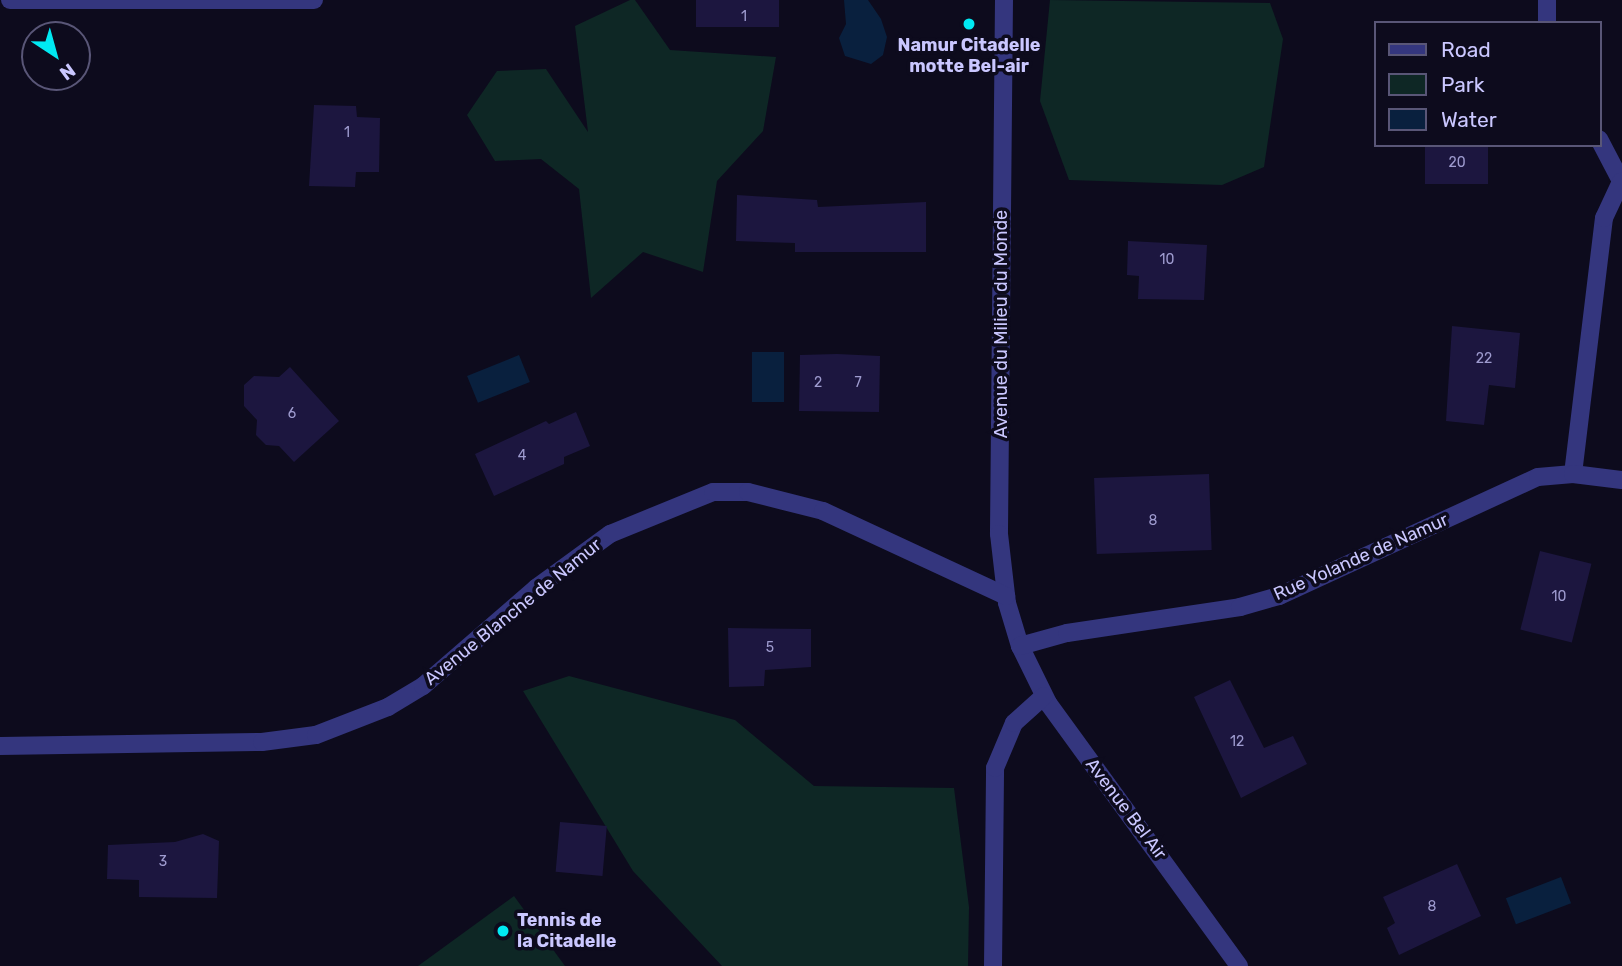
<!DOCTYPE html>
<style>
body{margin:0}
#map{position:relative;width:1622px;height:966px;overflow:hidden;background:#0d0b1d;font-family:Rubik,sans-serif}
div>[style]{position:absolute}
.green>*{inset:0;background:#0e2725}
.water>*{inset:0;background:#09203e;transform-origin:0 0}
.building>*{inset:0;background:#1c163f;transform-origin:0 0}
.street>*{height:18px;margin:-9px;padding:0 9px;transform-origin:9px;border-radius:9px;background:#34367e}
.dots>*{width:19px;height:19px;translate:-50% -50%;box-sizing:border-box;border:4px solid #0d0b1d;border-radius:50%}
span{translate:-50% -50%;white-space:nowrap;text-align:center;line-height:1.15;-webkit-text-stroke:7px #0d0b1d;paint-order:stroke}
.number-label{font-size:14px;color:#9e9bcf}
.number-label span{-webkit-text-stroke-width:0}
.poi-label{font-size:18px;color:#cac7ff;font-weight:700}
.left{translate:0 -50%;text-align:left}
.street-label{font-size:18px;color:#cac7ff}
.legend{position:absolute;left:1374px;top:21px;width:228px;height:126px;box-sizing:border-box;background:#0d0b1d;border:2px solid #595677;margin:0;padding:9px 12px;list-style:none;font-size:21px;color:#cac7ff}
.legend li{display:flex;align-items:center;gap:14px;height:35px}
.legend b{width:35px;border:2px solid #595677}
.north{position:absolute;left:21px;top:21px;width:70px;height:70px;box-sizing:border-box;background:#0d0b1d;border:2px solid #595677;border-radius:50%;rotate:144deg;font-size:19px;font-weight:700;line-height:28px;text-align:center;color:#cac7ff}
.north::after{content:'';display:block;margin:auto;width:24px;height:32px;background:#00e9f2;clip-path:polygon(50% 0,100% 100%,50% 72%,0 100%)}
</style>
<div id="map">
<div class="green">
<i style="clip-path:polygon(630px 0,635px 0,670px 50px,776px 57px,763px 131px,717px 181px,703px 272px,643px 252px,591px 298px,579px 189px,541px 159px,495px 161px,467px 115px,497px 71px,546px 69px,588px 132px,575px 26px)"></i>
<i style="clip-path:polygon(1050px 0,1270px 3px,1283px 39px,1264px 167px,1222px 185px,1069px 180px,1040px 101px)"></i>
<i style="clip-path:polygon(569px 676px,735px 720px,814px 786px,954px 788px,969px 907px,968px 966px,722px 966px,633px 871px,523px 691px)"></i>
<i style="clip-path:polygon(514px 896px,565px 966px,418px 966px)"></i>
</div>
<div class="water">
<i style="clip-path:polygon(844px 0,868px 0,881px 19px,887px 37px,883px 55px,871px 64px,845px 56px,839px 38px,846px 24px)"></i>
<i style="left:784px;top:352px;width:50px;height:32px;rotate:90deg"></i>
<i style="left:519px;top:355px;width:29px;height:56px;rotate:68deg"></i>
<i style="left:1561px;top:877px;width:28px;height:59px;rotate:69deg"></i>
</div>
<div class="building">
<i style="left:696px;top:0;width:83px;height:27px"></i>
<i style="clip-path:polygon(314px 105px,356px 106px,357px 117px,380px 118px,379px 172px,356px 172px,355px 187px,309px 186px)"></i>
<i style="left:1425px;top:145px;width:63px;height:39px"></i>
<i style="clip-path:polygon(737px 195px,817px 200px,818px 207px,926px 202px,926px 252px,795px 252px,795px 243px,736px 241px)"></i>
<i style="clip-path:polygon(1128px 241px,1207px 245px,1204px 300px,1138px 299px,1139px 276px,1127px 275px)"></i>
<i style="clip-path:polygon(1452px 326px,1520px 333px,1515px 388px,1489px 385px,1484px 425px,1446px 421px)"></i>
<i style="clip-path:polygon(837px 354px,880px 356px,879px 412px,799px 411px,800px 355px)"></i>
<i style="clip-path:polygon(290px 367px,339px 421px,294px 462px,279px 446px,266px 445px,256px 435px,257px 420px,244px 406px,244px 385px,254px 376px,279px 377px)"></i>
<i style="clip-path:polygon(576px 412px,590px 446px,564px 457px,564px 464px,494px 496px,475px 454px,546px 421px,549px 424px)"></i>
<i style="left:1209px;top:474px;width:76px;height:115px;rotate:88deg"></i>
<i style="left:1540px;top:551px;width:53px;height:81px;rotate:14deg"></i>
<i style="clip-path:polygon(728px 628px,811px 629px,811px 667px,765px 670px,764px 686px,729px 687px)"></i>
<i style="clip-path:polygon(1230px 680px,1264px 748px,1293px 736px,1307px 764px,1241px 798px,1194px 697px)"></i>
<i style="left:560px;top:822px;width:47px;height:50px;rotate:5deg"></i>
<i style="clip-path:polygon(203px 834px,219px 841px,217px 898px,139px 897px,139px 880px,107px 879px,108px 845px,175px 842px)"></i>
<i style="clip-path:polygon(1457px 864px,1481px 916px,1399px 955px,1387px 928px,1395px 923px,1383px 897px)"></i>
</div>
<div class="street">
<i style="left:10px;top:0;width:304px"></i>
<i style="left:1004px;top:0;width:534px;rotate:90.54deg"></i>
<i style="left:999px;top:534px;width:69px;rotate:83.4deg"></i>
<i style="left:1007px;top:603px;width:45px;rotate:73.2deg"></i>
<i style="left:1020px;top:646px;width:64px;rotate:63.8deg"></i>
<i style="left:1048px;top:703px;width:325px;rotate:54deg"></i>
<i style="left:1547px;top:0;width:23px;rotate:90deg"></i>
<i style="left:1599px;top:139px;width:50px;rotate:62.4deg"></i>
<i style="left:1573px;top:474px;width:258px;rotate:-83.1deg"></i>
<i style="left:1604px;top:218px;width:40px;rotate:-65deg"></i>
<i style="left:1020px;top:646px;width:49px;rotate:-15.5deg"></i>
<i style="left:1067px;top:633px;width:175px;rotate:-8.5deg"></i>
<i style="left:1240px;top:607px;width:41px;rotate:-15.8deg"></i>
<i style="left:1279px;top:596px;width:285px;rotate:-24.7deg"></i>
<i style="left:1538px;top:477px;width:35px;rotate:-5deg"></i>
<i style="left:1573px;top:474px;width:49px;rotate:7deg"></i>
<i style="left:0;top:746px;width:262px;rotate:-0.9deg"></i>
<i style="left:262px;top:742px;width:54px;rotate:-7.4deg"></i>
<i style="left:316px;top:735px;width:77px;rotate:-21.3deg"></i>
<i style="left:388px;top:707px;width:41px;rotate:-31deg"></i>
<i style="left:423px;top:686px;width:150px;rotate:-40.9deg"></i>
<i style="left:536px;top:588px;width:92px;rotate:-36.1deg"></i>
<i style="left:610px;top:534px;width:111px;rotate:-22.2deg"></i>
<i style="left:713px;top:492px;width:35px"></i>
<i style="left:748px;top:492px;width:77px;rotate:14.2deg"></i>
<i style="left:823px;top:511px;width:202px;rotate:24.9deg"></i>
<i style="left:993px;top:966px;width:198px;rotate:-89.4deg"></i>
<i style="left:995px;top:768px;width:49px;rotate:-67.1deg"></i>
<i style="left:1014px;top:723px;width:40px;rotate:-42deg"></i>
</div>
<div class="dots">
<i style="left:969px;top:24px;background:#00e9f2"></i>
<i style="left:503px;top:931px;background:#00e9f2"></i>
</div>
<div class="number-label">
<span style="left:744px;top:17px">1</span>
<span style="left:347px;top:133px">1</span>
<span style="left:1457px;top:163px">20</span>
<span style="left:1167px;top:260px">10</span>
<span style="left:1484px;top:359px">22</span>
<span style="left:818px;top:383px">2</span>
<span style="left:858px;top:383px">7</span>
<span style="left:292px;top:414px">6</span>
<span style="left:522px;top:456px">4</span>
<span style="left:1153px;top:521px">8</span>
<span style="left:1559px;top:597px">10</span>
<span style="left:770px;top:648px">5</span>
<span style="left:1237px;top:742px">12</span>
<span style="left:163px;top:862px">3</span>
<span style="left:1432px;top:907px">8</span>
</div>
<div class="poi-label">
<span style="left:969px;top:56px">Namur Citadelle<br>motte Bel-air</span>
<span class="left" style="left:517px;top:931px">Tennis de<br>la Citadelle</span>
</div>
<div class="street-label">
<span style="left:1001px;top:324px;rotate:-90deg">Avenue du Milieu du Monde</span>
<span style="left:1361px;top:557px;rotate:-24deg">Rue Yolande de Namur</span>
<span style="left:513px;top:612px;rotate:-39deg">Avenue Blanche de Namur</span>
<span style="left:1126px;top:809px;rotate:53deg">Avenue Bel Air</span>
</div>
<ul class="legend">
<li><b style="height:9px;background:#34367e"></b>Road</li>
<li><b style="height:19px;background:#0e2725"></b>Park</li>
<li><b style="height:19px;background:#09203e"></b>Water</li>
</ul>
<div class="north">N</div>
</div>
